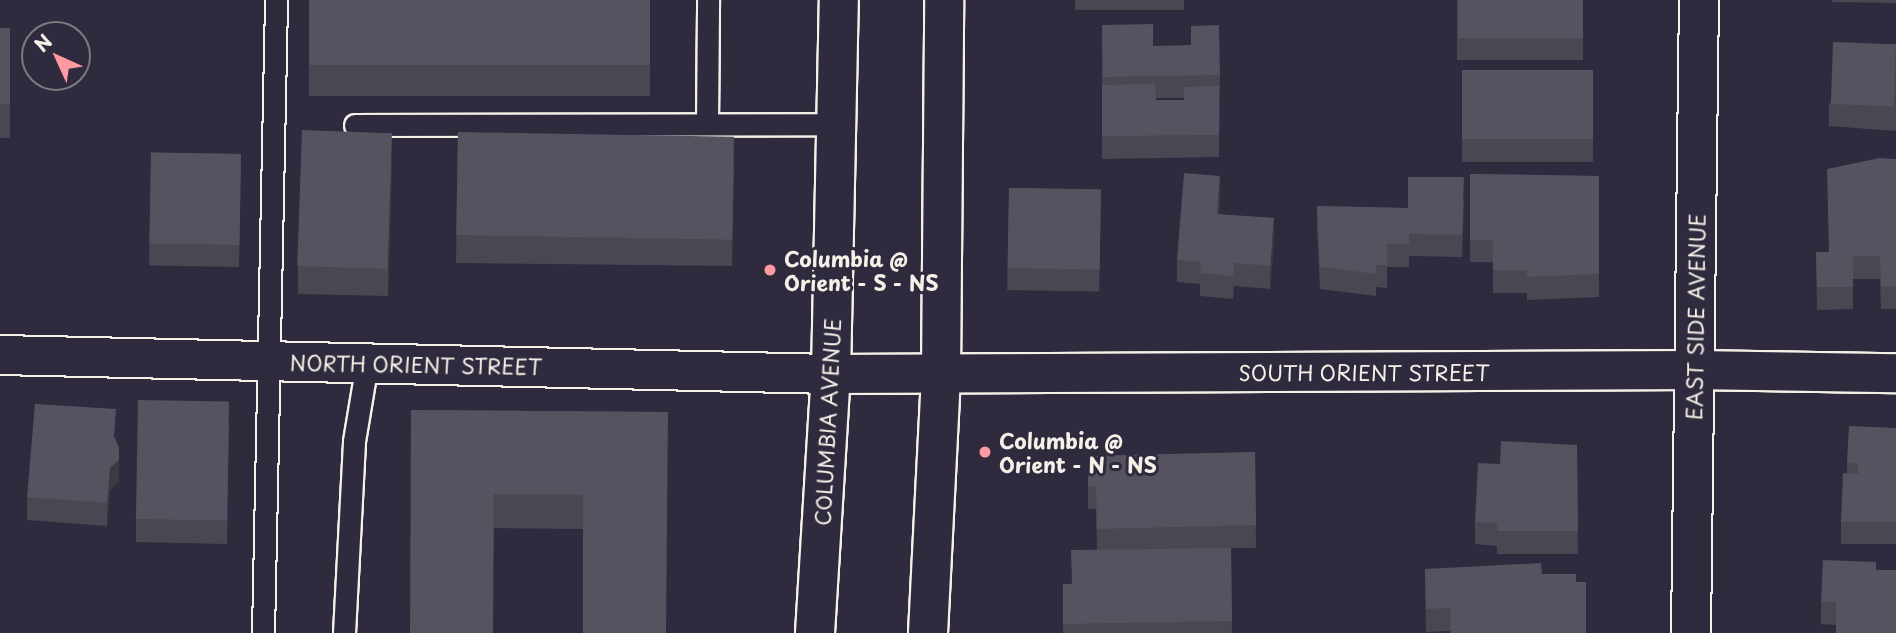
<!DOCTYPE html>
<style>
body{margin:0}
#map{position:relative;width:1896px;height:633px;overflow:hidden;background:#2f2a3d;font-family:"Playpen Sans",sans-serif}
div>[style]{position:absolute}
.roads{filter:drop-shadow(2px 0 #f4f1e8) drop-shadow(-2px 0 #f4f1e8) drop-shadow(0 2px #f4f1e8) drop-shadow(0 -2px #f4f1e8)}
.lane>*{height:21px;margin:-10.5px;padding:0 10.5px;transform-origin:10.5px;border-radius:10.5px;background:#2f2a3d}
.street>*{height:38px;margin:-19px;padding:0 19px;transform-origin:19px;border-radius:19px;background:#2f2a3d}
.secondary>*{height:38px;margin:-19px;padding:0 19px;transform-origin:19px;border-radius:19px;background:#2f2a3d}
.wall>*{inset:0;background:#4a4752;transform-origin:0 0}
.shaded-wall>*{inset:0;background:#3c3942}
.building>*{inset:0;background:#56525f;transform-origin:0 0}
.dots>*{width:19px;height:19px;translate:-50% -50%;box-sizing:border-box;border:4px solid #2f2a3d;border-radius:50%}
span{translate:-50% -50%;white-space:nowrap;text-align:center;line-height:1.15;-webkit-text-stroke:6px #2f2a3d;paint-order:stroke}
.poi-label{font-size:21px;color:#f4f1e8;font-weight:700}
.left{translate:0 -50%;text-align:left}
.street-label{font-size:21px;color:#f4f1e8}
.north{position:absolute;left:21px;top:21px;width:70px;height:70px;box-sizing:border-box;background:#2f2a3d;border:2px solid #7e7a81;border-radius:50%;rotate:315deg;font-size:19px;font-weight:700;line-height:28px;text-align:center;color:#f4f1e8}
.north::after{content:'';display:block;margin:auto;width:24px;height:32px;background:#ff9aa2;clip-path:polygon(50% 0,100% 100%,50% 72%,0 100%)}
</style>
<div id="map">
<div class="roads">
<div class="lane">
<i style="left:707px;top:124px;width:124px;rotate:-89.5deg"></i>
<i style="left:355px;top:125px;width:482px;rotate:-0.1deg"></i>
<i style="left:263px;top:633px;width:633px;rotate:-88.82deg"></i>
<i style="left:344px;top:633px;width:192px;rotate:-87deg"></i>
<i style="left:354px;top:441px;width:79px;rotate:-80.5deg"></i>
</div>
<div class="street">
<i style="left:0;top:355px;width:831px;rotate:1.31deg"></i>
<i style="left:831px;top:374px;width:864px;rotate:-0.27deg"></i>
<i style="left:1695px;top:370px;width:201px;rotate:0.9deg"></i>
<i style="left:1691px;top:633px;width:633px;rotate:-89.28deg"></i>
</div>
<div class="secondary">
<i style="left:815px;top:633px;width:259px;rotate:-86.5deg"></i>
<i style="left:831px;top:374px;width:374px;rotate:-88.8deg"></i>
<i style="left:928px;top:633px;width:259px;rotate:-87.1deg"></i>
<i style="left:941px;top:374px;width:374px;rotate:-89.5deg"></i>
</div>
</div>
<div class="wall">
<i style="left:309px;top:0;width:341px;height:96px"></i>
<i style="left:1075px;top:0;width:109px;height:10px"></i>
<i style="left:1457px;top:0;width:126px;height:60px"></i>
<i style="clip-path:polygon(1832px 0,1896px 0,1896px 3px,1832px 2px)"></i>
<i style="clip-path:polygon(evenodd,1102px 25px,1220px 75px,1219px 157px,1102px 159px,1102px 25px,1156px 98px,1184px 98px,1184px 100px,1156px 100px,1156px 98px)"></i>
<i style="left:0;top:28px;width:10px;height:110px"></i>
<i style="clip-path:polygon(1896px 44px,1896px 131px,1829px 126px,1829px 104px)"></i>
<i style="left:1462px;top:70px;width:131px;height:92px"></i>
<i style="clip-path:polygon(458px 132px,734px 164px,732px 266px,456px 263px)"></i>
<i style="left:241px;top:154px;width:113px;height:90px;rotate:91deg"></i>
<i style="clip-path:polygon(1896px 159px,1896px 309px,1881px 309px,1880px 279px,1853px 279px,1853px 309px,1817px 310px,1816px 252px,1828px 252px)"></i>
<i style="clip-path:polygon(392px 161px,388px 296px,298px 294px,298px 266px)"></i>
<i style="clip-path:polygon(1470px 174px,1599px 176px,1599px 297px,1527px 300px,1527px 293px,1493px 293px,1493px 262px,1470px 262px)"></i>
<i style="left:1009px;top:188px;width:92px;height:102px;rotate:1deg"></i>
<i style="clip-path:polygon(1220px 198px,1219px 214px,1274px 241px,1270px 289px,1234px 286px,1233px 299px,1200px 296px,1200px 284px,1177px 282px,1177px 260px)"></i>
<i style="clip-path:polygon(1464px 200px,1462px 257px,1409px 256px,1409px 267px,1387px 267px,1387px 288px,1376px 287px,1376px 296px,1320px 289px,1317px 228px,1317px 206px,1408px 208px)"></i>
<i style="clip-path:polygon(411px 410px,668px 412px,583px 529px,494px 528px)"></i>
<i style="clip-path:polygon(229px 424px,227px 544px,136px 542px,136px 519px)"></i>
<i style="clip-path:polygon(1896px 428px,1896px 544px,1841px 544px,1841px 522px,1847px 473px,1847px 463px)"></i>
<i style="clip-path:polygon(115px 438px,119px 471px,119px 482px,110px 490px,107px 526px,27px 520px,27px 497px)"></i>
<i style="clip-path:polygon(1577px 445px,1578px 554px,1497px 554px,1497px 546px,1475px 544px,1475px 522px,1500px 464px)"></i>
<i style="clip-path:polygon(1255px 452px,1256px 548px,1231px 548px,1232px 633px,1063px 633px,1063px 584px,1071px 584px,1097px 550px,1096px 509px,1088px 509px,1088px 456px)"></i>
<i style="clip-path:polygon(1425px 569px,1542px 574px,1576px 582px,1586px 633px,1450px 633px,1450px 631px,1426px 632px)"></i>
<i style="clip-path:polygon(1876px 570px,1836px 625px,1821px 624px,1821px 602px)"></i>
</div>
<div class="shaded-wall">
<i style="clip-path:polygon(392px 133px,392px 161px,388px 296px,388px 267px)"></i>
<i style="clip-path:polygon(1220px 176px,1220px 198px,1217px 237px,1217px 214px)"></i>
<i style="clip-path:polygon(1274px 218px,1274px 241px,1270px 289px,1270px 266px)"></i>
<i style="clip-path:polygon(119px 448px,119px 482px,110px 490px,107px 526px,107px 503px,110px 468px)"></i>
</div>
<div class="building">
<i style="left:309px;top:0;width:341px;height:65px"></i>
<i style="left:1458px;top:0;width:125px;height:38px"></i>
<i style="clip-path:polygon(1153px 24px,1153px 46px,1191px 45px,1191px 26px,1219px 25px,1220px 75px,1103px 77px,1102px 25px)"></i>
<i style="left:0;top:28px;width:10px;height:76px"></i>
<i style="left:1833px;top:42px;width:63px;height:62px;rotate:2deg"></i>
<i style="left:1462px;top:70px;width:131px;height:69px"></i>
<i style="clip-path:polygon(1155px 84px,1156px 100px,1184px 100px,1184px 87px,1219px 86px,1219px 135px,1102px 136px,1102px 85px)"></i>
<i style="left:302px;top:130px;width:90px;height:136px;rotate:2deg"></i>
<i style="left:458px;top:132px;width:276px;height:103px;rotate:1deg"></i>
<i style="left:241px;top:154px;width:91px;height:90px;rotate:91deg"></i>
<i style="clip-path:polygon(1880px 158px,1896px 159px,1896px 286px,1881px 286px,1880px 256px,1853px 256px,1853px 287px,1817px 287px,1816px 252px,1829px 252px,1827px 169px)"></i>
<i style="clip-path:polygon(1184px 173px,1220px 176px,1217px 214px,1274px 218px,1270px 266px,1234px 263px,1233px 276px,1200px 273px,1201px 262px,1177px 260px)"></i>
<i style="clip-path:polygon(1470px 174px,1599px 176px,1599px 274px,1527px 277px,1527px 270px,1493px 270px,1493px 240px,1470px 240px)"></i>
<i style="clip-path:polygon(1408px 177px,1464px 177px,1462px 235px,1409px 234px,1409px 244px,1387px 244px,1387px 265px,1376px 265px,1376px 274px,1320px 267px,1317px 206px,1408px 208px)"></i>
<i style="left:1009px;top:188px;width:92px;height:80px;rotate:1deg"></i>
<i style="left:138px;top:400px;width:91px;height:119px;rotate:1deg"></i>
<i style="clip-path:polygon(35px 404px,116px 409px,114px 436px,119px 448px,119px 460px,110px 468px,107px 503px,27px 497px)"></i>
<i style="clip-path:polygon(411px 410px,668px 412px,666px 633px,583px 633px,583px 495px,494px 494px,493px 633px,410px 633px)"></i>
<i style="clip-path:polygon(1849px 426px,1896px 428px,1896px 522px,1841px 522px,1843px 473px,1858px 474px,1858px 464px,1847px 463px)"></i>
<i style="clip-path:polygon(1501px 441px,1577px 445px,1578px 531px,1497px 531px,1497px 523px,1475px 522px,1478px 463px,1500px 464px)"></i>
<i style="clip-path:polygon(1255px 452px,1256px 525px,1097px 529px,1096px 486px,1088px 487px,1088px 456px)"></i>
<i style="clip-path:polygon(1231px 548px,1232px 621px,1063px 624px,1063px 584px,1072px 584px,1071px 550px)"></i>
<i style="clip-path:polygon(1823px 560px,1876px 562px,1876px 570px,1896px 570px,1896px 633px,1836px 633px,1836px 602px,1821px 602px)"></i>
<i style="clip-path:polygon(1541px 563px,1542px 574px,1576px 574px,1576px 582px,1586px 582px,1586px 633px,1451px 633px,1450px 608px,1426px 609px,1425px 569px)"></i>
</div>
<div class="dots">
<i style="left:770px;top:270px;background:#ff9aa2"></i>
<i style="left:985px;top:452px;background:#ff9aa2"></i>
</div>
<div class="poi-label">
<span class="left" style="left:784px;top:270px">Columbia @<br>Orient - S - NS</span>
<span class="left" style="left:999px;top:452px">Columbia @<br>Orient - N - NS</span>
</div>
<div class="street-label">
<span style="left:1695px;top:317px;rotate:-89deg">EAST SIDE AVENUE</span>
<span style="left:416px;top:364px;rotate:1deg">NORTH ORIENT STREET</span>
<span style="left:1364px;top:372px">SOUTH ORIENT STREET</span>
<span style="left:827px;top:422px;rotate:-87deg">COLUMBIA AVENUE</span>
</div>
<div class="north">N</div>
</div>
